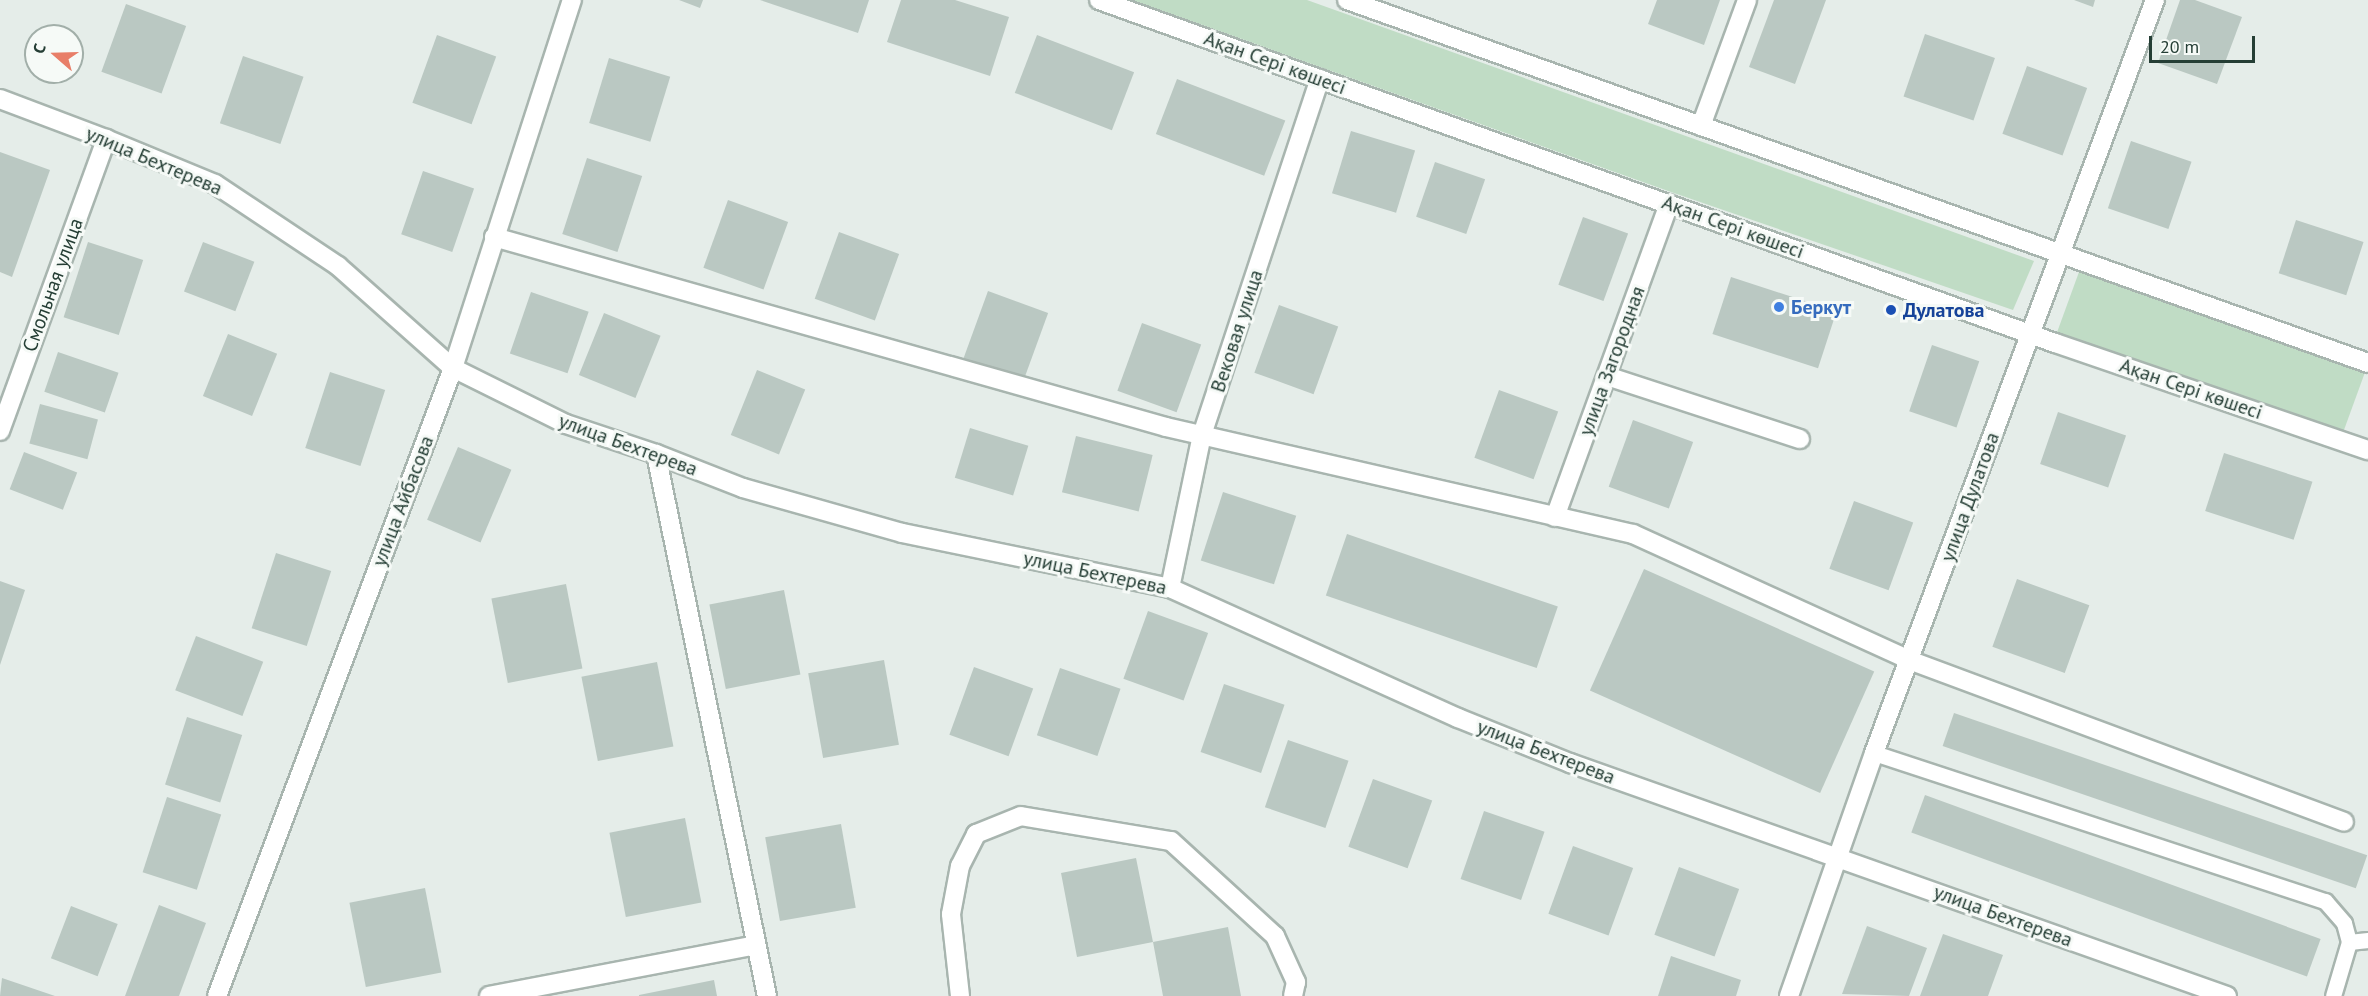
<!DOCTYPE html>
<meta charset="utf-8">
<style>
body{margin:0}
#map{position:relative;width:2368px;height:996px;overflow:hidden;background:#e5ede9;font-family:"PT Sans",sans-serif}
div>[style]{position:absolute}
.green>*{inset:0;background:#c0dcc5;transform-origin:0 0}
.building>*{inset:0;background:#bac8c2;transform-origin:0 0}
.roads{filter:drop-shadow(2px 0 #a8b5af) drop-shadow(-2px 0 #a8b5af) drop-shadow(0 2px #a8b5af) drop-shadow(0 -2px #a8b5af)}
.service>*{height:15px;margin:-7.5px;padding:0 7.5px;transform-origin:7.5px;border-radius:7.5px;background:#fff}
.minor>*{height:18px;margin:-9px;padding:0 9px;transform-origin:9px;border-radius:9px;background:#fff}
.tertiary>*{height:18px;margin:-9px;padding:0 9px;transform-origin:9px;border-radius:9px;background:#fff}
.dots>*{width:16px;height:16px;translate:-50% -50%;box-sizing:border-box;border:3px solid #f6faf7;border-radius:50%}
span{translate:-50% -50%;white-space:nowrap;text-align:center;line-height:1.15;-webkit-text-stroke:6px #f6faf7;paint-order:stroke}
.street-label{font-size:20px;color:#253e35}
.shop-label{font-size:20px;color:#366cbe;font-weight:700}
.left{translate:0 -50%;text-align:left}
.transit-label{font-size:20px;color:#164399;font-weight:700}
.north{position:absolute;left:24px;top:24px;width:60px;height:60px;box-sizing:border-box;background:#f6faf7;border:2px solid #a2afa9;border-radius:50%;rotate:290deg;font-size:16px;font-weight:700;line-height:24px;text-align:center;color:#253e35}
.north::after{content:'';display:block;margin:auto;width:21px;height:27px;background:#e87e68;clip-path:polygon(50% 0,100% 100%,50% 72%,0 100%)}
.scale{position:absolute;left:2149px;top:36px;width:106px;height:27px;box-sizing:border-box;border:3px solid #253e35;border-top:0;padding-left:8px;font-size:18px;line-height:21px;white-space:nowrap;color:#253e35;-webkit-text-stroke:4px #f6faf7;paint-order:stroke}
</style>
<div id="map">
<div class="green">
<i style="clip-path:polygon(1132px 0,1307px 0,2034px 261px,2013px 310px,1671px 192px)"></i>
<i style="left:2083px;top:261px;width:303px;height:87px;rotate:20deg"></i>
</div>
<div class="building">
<i style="clip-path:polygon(679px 0,703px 0,700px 8px)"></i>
<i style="clip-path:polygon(760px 0,869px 0,858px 33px)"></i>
<i style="clip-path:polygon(901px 0,955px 0,1009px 17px,990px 76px,887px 42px)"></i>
<i style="clip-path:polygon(1657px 0,1720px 0,1704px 45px,1648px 24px)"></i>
<i style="clip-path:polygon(1774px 0,1826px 0,1795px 84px,1749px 67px)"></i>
<i style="clip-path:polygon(2074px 0,2095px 0,2093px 7px)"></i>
<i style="clip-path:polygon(2180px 0,2195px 0,2242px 17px,2217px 84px,2158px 63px)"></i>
<i style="left:126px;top:4px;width:64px;height:72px;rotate:20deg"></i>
<i style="left:1925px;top:34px;width:74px;height:66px;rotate:19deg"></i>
<i style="left:437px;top:35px;width:63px;height:72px;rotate:20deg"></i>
<i style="left:1037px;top:35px;width:104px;height:62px;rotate:21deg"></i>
<i style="left:243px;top:56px;width:64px;height:71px;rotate:19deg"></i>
<i style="left:609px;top:58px;width:64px;height:68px;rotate:17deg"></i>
<i style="left:2027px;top:66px;width:64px;height:72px;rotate:20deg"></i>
<i style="left:1177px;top:79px;width:116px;height:59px;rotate:21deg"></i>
<i style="left:1351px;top:131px;width:67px;height:65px;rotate:17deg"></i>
<i style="left:2131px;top:141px;width:64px;height:71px;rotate:19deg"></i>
<i style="clip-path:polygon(0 152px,50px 170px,12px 277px,0 272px)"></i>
<i style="left:587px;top:158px;width:58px;height:80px;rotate:18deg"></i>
<i style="left:1435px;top:162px;width:53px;height:58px;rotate:19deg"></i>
<i style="left:423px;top:171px;width:54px;height:67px;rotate:19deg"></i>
<i style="left:728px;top:200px;width:64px;height:72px;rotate:20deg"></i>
<i style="left:1583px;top:217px;width:48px;height:72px;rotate:20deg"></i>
<i style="left:2296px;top:220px;width:71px;height:56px;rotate:18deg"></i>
<i style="left:839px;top:232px;width:64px;height:71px;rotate:20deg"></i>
<i style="left:88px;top:242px;width:58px;height:79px;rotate:18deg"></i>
<i style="left:203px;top:242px;width:55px;height:53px;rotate:21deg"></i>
<i style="left:1731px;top:277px;width:111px;height:60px;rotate:18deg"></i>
<i style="left:988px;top:291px;width:64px;height:72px;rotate:20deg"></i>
<i style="left:531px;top:292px;width:61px;height:65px;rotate:19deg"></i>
<i style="left:1279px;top:305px;width:63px;height:72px;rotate:20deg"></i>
<i style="left:604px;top:313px;width:61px;height:67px;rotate:22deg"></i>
<i style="left:1142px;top:323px;width:63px;height:72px;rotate:20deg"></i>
<i style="left:228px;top:334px;width:53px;height:67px;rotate:22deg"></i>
<i style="left:1932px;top:345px;width:50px;height:70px;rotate:19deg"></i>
<i style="left:58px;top:352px;width:64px;height:42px;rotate:19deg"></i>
<i style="left:757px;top:370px;width:52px;height:70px;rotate:22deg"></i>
<i style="left:330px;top:372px;width:58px;height:80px;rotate:18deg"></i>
<i style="left:1499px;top:390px;width:63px;height:72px;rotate:20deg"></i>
<i style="left:40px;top:404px;width:60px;height:41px;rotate:15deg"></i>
<i style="left:2058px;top:412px;width:72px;height:55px;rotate:19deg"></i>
<i style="left:1633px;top:420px;width:64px;height:71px;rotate:20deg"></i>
<i style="left:970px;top:428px;width:61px;height:52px;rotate:17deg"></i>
<i style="left:1076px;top:436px;width:79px;height:58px;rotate:14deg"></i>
<i style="left:458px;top:447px;width:58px;height:79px;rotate:23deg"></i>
<i style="left:24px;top:452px;width:57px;height:40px;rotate:21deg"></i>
<i style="left:2224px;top:453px;width:93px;height:61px;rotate:18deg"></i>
<i style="left:1223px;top:492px;width:77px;height:72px;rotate:18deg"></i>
<i style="left:1854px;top:501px;width:63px;height:72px;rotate:20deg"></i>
<i style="left:1347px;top:534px;width:223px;height:65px;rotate:19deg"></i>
<i style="left:276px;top:553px;width:58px;height:79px;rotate:18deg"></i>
<i style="left:1644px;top:569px;width:252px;height:133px;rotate:24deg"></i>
<i style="left:2017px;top:579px;width:77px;height:72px;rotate:20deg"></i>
<i style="clip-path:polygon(0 581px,25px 590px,0 665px)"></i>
<i style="left:566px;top:584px;width:86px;height:76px;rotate:79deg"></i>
<i style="left:784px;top:590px;width:86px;height:76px;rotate:79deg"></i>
<i style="left:1148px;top:611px;width:64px;height:72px;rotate:20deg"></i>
<i style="left:196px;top:636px;width:72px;height:58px;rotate:21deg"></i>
<i style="left:884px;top:660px;width:86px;height:77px;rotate:80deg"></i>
<i style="left:657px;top:662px;width:86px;height:77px;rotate:79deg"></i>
<i style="left:974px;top:667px;width:63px;height:72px;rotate:20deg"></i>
<i style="left:1060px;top:668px;width:64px;height:71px;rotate:19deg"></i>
<i style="left:1224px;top:684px;width:64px;height:72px;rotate:19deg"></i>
<i style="left:1954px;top:713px;width:437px;height:35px;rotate:19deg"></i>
<i style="left:187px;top:717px;width:58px;height:71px;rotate:18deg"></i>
<i style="left:1288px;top:740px;width:64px;height:71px;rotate:19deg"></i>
<i style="left:1373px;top:779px;width:63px;height:72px;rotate:20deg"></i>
<i style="left:1925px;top:795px;width:421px;height:40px;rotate:20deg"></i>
<i style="left:167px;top:797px;width:57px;height:79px;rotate:18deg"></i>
<i style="left:1484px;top:811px;width:64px;height:72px;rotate:19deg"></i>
<i style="left:685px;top:818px;width:86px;height:77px;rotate:79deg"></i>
<i style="left:841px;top:824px;width:85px;height:77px;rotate:80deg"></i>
<i style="left:1573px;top:846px;width:64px;height:72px;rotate:20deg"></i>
<i style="clip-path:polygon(1136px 858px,1153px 942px,1228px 927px,1241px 996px,1163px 996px,1153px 942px,1077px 957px,1061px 873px)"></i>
<i style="left:1679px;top:867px;width:64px;height:72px;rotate:20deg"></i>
<i style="left:425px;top:888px;width:86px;height:77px;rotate:79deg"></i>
<i style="clip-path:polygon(159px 905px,206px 923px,179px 996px,125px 996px)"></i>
<i style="left:71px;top:906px;width:50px;height:56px;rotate:21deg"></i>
<i style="clip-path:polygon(1867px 926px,1927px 948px,1909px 996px,1842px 994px)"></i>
<i style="clip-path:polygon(1943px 934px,2003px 955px,1988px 996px,1920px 996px)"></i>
<i style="clip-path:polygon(1671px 956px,1741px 980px,1736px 996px,1658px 996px)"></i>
<i style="clip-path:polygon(2px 978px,55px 996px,0 996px)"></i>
<i style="clip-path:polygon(714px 980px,717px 996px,639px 996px,639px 995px)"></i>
</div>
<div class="roads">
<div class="service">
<i style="left:1874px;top:753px;width:475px;rotate:18.2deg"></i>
<i style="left:2325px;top:901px;width:29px;rotate:49deg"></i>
<i style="left:2344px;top:923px;width:20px;rotate:75deg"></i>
<i style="left:2349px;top:942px;width:56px;rotate:106.5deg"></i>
<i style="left:2349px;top:942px;width:19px;rotate:-6deg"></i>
</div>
<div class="minor">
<i style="left:0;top:99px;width:113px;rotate:20.7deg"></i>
<i style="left:106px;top:139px;width:118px;rotate:22.4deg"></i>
<i style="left:215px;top:184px;width:148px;rotate:33.7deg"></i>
<i style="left:338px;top:266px;width:154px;rotate:41.6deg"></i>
<i style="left:453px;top:368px;width:126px;rotate:26.4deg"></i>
<i style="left:566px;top:424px;width:95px;rotate:18.4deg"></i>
<i style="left:656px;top:454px;width:93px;rotate:21.3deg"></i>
<i style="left:743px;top:488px;width:165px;rotate:15.8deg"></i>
<i style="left:902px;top:533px;width:274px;rotate:11.6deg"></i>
<i style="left:1170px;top:588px;width:316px;rotate:24.3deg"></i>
<i style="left:1458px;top:718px;width:121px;rotate:21.9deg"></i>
<i style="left:1570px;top:763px;width:697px;rotate:19.53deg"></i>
<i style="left:1701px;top:126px;width:134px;rotate:-69.9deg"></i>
<i style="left:494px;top:237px;width:698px;rotate:15.79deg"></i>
<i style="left:1166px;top:427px;width:479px;rotate:12.9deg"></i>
<i style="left:1633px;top:534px;width:303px;rotate:24.5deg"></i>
<i style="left:1909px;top:660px;width:464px;rotate:20.4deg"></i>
<i style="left:1607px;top:376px;width:203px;rotate:18.1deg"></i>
<i style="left:0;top:431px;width:311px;rotate:-70deg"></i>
<i style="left:656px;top:454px;width:553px;rotate:78.43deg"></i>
<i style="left:1555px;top:517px;width:333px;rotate:-70deg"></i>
<i style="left:1170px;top:588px;width:156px;rotate:-78.2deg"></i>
<i style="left:1202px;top:435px;width:375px;rotate:-71.7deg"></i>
<i style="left:217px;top:996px;width:671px;rotate:-69.4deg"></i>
<i style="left:453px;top:368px;width:387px;rotate:-72.1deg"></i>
<i style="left:489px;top:996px;width:272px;rotate:-10.8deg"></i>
<i style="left:960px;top:996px;width:82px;rotate:-96.3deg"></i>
<i style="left:951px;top:914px;width:49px;rotate:-79.4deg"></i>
<i style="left:960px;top:866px;width:36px;rotate:-63deg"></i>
<i style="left:976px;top:834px;width:48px;rotate:-21.8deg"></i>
<i style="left:1021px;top:816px;width:152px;rotate:9.5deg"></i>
<i style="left:1171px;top:841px;width:141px;rotate:42.4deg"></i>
<i style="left:1275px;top:936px;width:51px;rotate:65.5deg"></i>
<i style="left:1296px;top:982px;width:14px;rotate:102deg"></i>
<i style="left:1789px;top:996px;width:257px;rotate:-70.7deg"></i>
<i style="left:1874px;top:753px;width:804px;rotate:-69.54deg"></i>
</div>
<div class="tertiary">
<i style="left:1099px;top:0;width:1016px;rotate:19.74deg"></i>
<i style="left:2055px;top:343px;width:331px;rotate:18.9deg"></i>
<i style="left:1347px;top:0;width:1084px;rotate:19.57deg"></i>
</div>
</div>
<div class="dots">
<i style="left:1779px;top:307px;background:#3f7fe0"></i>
<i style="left:1891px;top:310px;background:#1a4fb4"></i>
</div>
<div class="street-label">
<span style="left:1275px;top:63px;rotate:20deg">Ақан Сері көшесі</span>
<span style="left:154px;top:161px;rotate:23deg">улица Бехтерева</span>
<span style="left:1733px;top:227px;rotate:20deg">Ақан Сері көшесі</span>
<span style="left:53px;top:285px;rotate:-70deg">Смольная улица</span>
<span style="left:1237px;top:331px;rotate:-72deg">Вековая улица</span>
<span style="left:1612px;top:361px;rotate:-70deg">улица Загородная</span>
<span style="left:2191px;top:389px;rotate:19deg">Ақан Сері көшесі</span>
<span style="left:628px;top:445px;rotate:20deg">улица Бехтерева</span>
<span style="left:1970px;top:497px;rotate:-70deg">улица Дулатова</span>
<span style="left:403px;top:501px;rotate:-69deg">улица Айбасова</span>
<span style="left:1095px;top:573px;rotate:12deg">улица Бехтерева</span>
<span style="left:1546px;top:752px;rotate:21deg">улица Бехтерева</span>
<span style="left:2003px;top:916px;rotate:20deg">улица Бехтерева</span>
</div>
<div class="shop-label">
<span class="left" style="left:1791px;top:307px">Беркут</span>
</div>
<div class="transit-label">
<span class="left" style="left:1903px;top:310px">Дулатова</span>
</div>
<div class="north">С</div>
<div class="scale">20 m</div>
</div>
